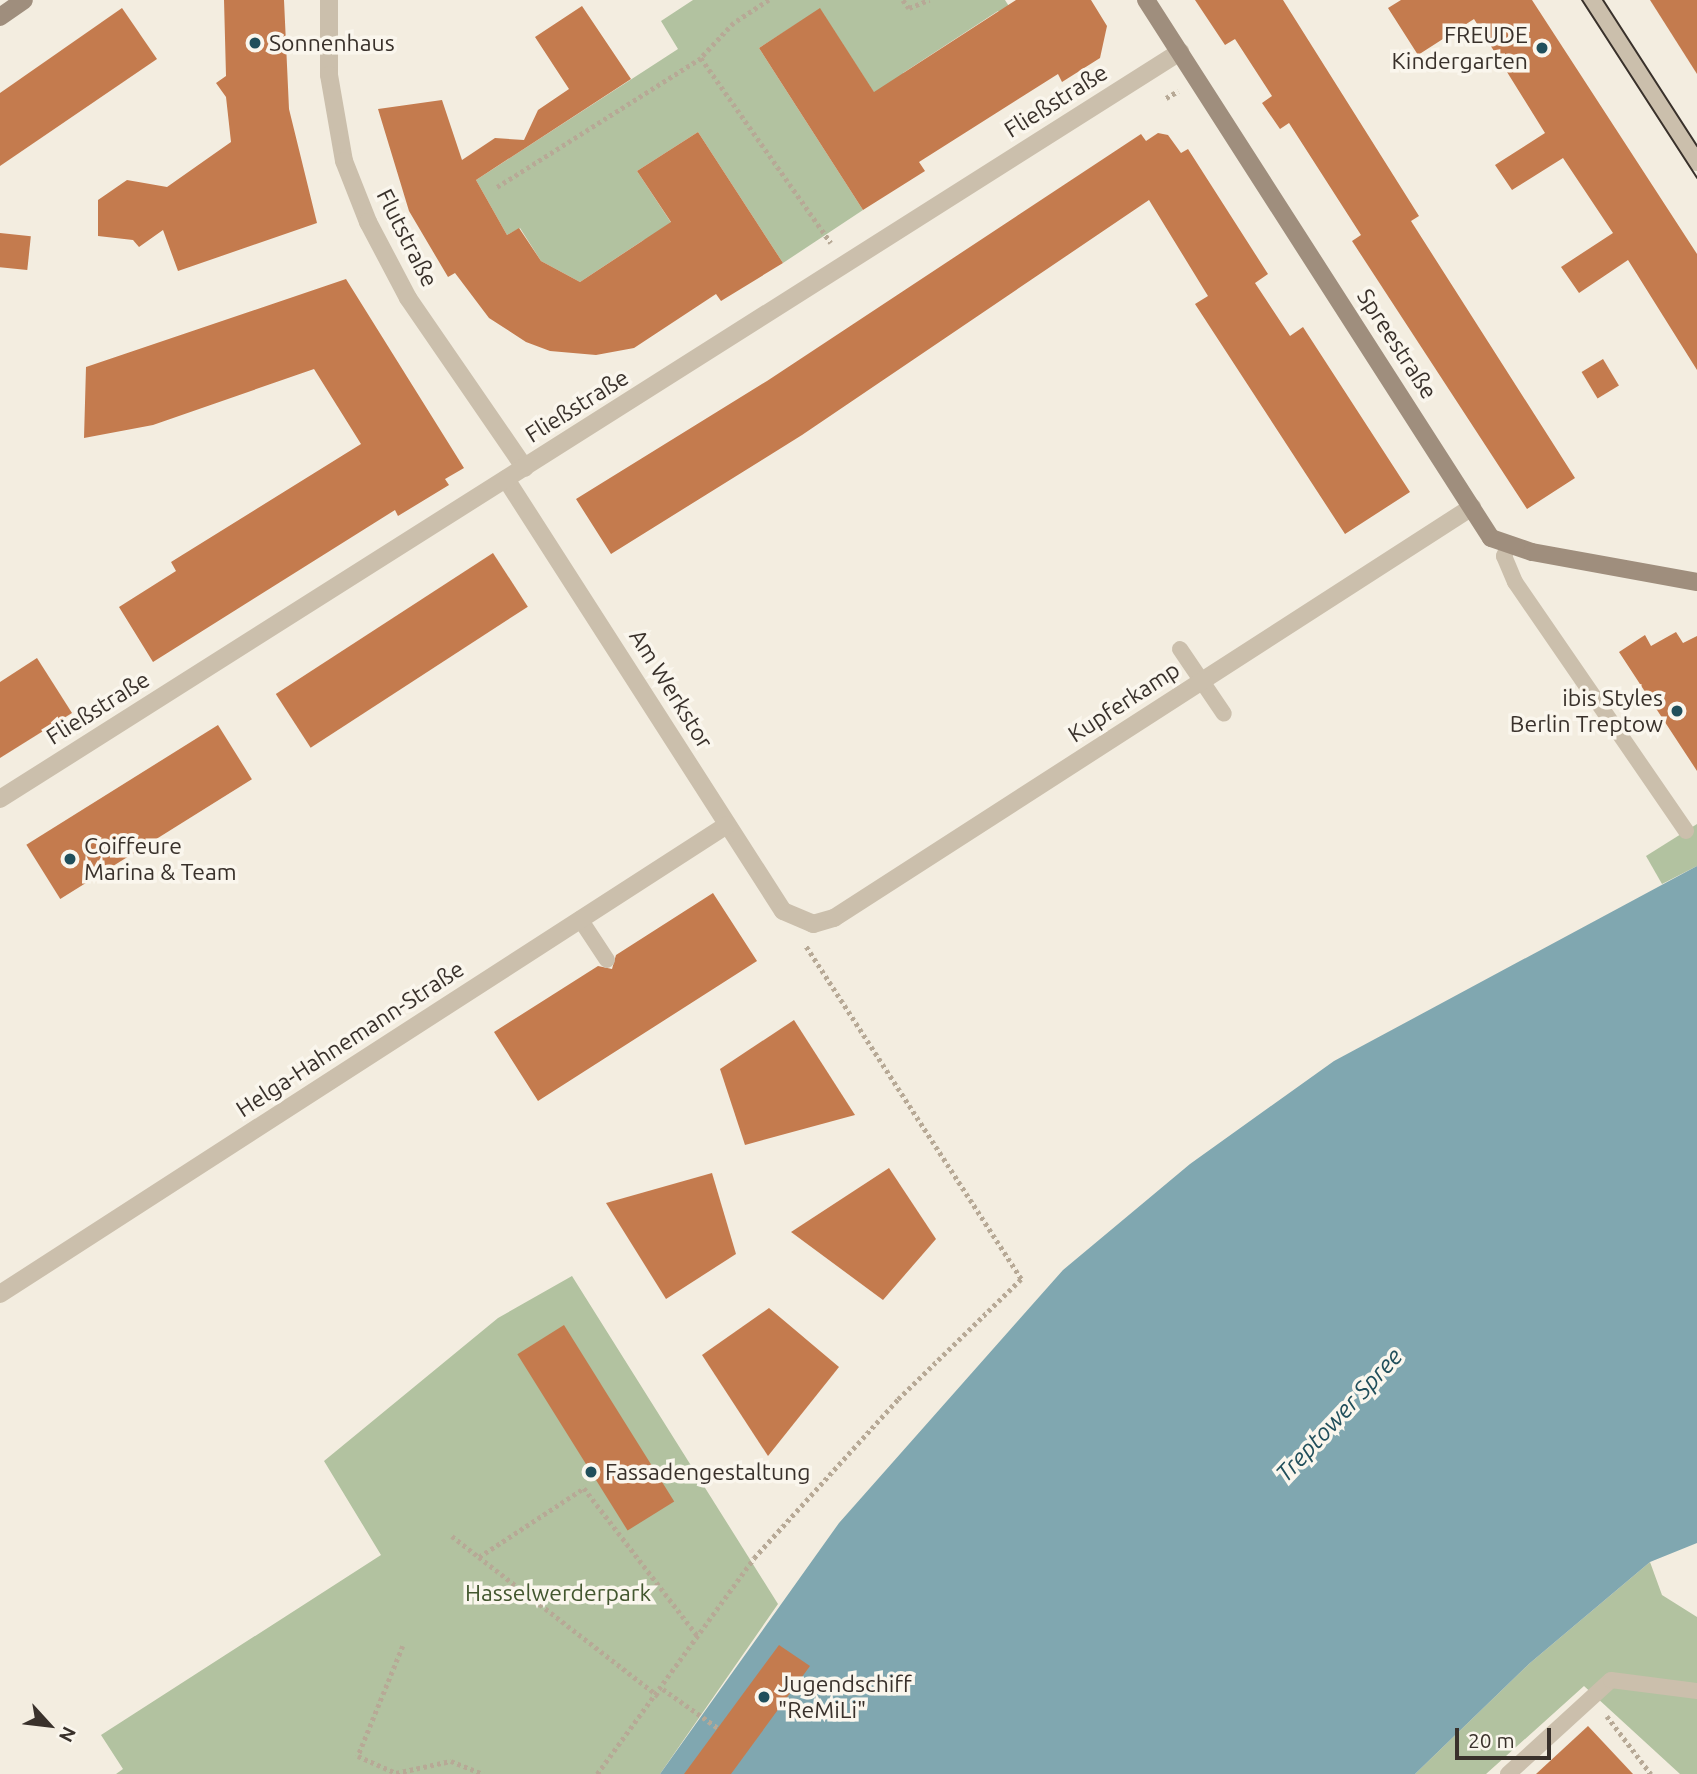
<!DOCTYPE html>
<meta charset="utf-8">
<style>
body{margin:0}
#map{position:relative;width:1697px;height:1774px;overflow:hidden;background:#f3ede0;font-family:Ubuntu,sans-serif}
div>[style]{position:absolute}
.green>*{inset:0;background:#b2c2a0}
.water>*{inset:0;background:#80a7b0}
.building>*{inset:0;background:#c47b4e;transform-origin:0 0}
.path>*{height:4.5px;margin-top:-2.25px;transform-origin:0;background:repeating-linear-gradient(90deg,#b7a996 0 3.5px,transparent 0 7px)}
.lane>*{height:16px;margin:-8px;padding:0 8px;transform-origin:8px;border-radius:8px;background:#cbbfac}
.street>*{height:18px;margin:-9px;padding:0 9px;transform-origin:9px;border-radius:9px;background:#cbbfac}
.secondary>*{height:18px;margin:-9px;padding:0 9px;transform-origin:9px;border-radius:9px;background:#9f8e7d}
.tram>*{height:2px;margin:-1px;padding:0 1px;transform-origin:1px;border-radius:1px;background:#39312b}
.dots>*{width:19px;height:19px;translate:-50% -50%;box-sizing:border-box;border:4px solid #faf6ed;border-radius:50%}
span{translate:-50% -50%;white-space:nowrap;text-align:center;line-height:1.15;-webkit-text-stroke:7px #faf6ed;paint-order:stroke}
.poi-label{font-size:23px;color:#39312b}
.right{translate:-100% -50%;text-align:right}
.left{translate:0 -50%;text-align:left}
.street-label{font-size:23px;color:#39312b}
.park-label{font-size:23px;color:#43572f}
.water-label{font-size:24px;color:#214f5b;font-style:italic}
.north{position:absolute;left:14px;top:1690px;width:70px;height:70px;-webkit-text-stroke:5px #faf6ed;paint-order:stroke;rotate:117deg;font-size:19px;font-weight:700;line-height:28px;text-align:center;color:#39312b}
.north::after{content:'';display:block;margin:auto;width:24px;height:32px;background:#39312b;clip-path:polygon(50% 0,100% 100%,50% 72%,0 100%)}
.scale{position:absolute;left:1455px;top:1728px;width:96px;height:32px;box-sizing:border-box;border:4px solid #39312b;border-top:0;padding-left:9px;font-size:21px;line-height:24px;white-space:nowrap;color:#39312b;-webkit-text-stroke:5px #faf6ed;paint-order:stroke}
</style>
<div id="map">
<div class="green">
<i style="clip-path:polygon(693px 0,1005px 0,1019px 22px,998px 11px,903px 73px,909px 83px,880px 102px,820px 9px,759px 48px,863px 210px,783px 263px,698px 132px,637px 171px,674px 227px,642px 241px,580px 282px,541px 261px,520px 228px,507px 235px,476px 180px,678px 49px,661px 21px)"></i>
<i style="clip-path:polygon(1697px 824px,1697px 866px,1662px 884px,1646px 856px)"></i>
<i style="clip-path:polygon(572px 1276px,778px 1604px,660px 1774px,116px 1774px,123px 1769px,101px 1735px,381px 1555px,324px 1461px,498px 1318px)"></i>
<i style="clip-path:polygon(1650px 1562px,1662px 1595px,1697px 1617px,1697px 1774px,1680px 1774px,1584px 1686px,1486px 1774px,1415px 1774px,1530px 1663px)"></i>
</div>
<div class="water">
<i style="clip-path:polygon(1697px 866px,1697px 1543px,1650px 1562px,1530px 1663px,1415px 1774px,660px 1774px,839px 1523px,1063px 1270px,1190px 1164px,1334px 1061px)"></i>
</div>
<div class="building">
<i style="clip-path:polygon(224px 0,284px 0,289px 109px,317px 223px,178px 271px,163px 230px,139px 247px,133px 240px,98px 236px,98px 200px,127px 180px,167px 187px,231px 142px,226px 97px,216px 83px,226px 76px)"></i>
<i style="clip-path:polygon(1016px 0,1091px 0,1107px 26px,1100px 58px,1062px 82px,1058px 74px,919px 162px,925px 171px,863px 210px,759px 48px,820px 8px,874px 92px)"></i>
<i style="clip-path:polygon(1195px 0,1283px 0,1419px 216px,1411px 221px,1575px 478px,1527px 509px,1352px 241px,1361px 235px,1289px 123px,1280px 129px,1262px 103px,1272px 96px,1235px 39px,1225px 45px)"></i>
<i style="clip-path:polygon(1401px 0,1532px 0,1697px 254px,1697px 370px,1628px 260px,1579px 293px,1561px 267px,1613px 233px,1563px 158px,1512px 190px,1495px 165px,1545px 133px,1474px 19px,1418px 55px,1388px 8px)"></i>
<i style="clip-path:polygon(1650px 0,1697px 0,1697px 74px)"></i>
<i style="clip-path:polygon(582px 6px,631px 79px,476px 180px,507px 235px,519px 228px,541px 261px,580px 282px,671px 222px,637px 171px,698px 132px,783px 263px,721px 301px,716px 294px,634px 348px,596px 355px,550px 351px,526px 342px,489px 318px,455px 273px,448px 277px,409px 211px,378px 109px,442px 100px,462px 160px,495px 138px,524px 140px,538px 110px,569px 89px,535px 37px)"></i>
<i style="clip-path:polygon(122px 8px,157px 59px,0 166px,0 93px)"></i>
<i style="clip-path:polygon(1158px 133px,1168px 135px,1181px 153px,1188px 149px,1268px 274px,1255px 283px,1290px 336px,1303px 327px,1410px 492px,1345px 534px,1195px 304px,1208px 296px,1149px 200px,802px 435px,611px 554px,576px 499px,767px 381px,1141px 134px,1146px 141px)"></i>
<i style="left:0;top:233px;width:31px;height:34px;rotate:6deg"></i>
<i style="clip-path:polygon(346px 279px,464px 468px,445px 479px,449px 485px,398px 516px,395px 510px,153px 662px,119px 607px,176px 571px,171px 562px,361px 444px,314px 369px,153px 425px,84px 438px,86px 367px)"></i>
<i style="left:1603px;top:359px;width:31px;height:25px;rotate:59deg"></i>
<i style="left:493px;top:553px;width:64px;height:259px;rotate:57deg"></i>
<i style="clip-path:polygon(1676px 632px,1683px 643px,1697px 636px,1697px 771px,1619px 652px,1645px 635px,1651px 646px)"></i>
<i style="clip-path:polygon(37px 658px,72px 713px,0 758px,0 682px)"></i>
<i style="left:218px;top:725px;width:64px;height:226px;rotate:58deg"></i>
<i style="clip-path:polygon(713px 893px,757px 961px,538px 1101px,494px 1032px,598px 966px,612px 969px,616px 955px)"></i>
<i style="clip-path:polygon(794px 1020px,855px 1115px,745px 1145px,720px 1069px)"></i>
<i style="clip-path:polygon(889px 1168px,936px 1239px,883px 1300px,791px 1232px)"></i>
<i style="clip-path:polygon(712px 1173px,736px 1254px,666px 1299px,606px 1203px)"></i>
<i style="clip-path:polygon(769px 1308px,839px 1367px,768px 1456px,702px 1355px)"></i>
<i style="left:564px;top:1325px;width:208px;height:55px;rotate:58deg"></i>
<i style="clip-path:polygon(779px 1645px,810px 1666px,731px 1774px,684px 1774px)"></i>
<i style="clip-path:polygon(1588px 1726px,1633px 1774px,1536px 1774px)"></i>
</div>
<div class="path">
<i style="left:769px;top:0;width:42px;rotate:146.7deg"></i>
<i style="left:734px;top:23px;width:48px;rotate:133.3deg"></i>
<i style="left:701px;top:58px;width:226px;rotate:54.9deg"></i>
<i style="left:903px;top:0;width:10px;rotate:53deg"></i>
<i style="left:909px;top:8px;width:22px;rotate:-22deg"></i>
<i style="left:1166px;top:98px;width:14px;rotate:-30deg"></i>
<i style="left:497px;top:187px;width:241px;rotate:-32.3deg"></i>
<i style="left:452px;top:1536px;width:34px;rotate:38deg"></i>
<i style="left:479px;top:1557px;width:126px;rotate:-33.3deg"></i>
<i style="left:584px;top:1488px;width:189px;rotate:52.5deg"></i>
<i style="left:479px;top:1557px;width:227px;rotate:37.8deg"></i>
<i style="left:403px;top:1646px;width:119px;rotate:112.2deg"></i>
<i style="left:358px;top:1756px;width:42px;rotate:24.1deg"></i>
<i style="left:396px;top:1773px;width:56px;rotate:-12.3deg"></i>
<i style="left:451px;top:1761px;width:35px;rotate:22deg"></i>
<i style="left:663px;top:1689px;width:67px;rotate:35.3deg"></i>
<i style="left:1607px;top:1716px;width:73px;rotate:52.8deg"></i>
<i style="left:597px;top:1774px;width:267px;rotate:-54deg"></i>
<i style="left:754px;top:1558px;width:215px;rotate:-47.8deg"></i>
<i style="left:898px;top:1399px;width:172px;rotate:-44.3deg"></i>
<i style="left:1021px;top:1279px;width:396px;rotate:-122.9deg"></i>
</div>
<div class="lane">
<i style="left:1508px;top:547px;width:10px;rotate:114deg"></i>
<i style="left:1504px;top:556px;width:28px;rotate:67deg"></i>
<i style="left:1515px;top:582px;width:302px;rotate:55.5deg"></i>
<i style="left:1180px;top:649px;width:78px;rotate:55.9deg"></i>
<i style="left:580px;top:919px;width:49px;rotate:56.6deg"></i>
<i style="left:1508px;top:1774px;width:139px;rotate:-42.4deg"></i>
<i style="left:1611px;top:1680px;width:87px;rotate:7.3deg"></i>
</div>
<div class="street">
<i style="left:329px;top:0;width:75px;rotate:90deg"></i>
<i style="left:329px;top:75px;width:87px;rotate:80.1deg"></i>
<i style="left:344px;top:161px;width:66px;rotate:68.5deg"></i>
<i style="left:368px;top:222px;width:86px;rotate:62.2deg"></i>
<i style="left:408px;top:298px;width:206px;rotate:55.5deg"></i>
<i style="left:1592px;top:0;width:193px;rotate:57.1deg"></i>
<i style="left:506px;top:479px;width:513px;rotate:57.33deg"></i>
<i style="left:783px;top:911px;width:33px;rotate:23deg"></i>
<i style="left:813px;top:924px;width:22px;rotate:-16deg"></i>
<i style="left:834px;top:918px;width:759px;rotate:-32.79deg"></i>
<i style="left:0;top:799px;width:1397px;rotate:-32.34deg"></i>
<i style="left:0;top:1294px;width:865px;rotate:-32.83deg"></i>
</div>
<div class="secondary">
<i style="left:1146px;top:0;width:639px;rotate:57.33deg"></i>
<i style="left:1491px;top:538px;width:43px;rotate:18.9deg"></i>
<i style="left:1532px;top:552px;width:168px;rotate:10.3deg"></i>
<i style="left:0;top:17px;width:29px;rotate:-35deg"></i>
</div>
<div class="tram">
<i style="left:1582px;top:0;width:212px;rotate:57.1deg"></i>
<i style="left:1603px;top:0;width:174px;rotate:57.2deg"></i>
</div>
<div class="dots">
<i style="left:255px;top:43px;background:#214f5b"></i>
<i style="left:1542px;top:48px;background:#214f5b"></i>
<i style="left:1677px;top:711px;background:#214f5b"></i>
<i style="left:70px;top:859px;background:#214f5b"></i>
<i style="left:591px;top:1472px;background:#214f5b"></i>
<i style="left:764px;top:1697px;background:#214f5b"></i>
</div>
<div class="poi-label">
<span class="right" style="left:1528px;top:48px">FREUDE<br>Kindergarten</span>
<span class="left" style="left:269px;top:43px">Sonnenhaus</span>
<span class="right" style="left:1663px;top:711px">ibis Styles<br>Berlin Treptow</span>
<span class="left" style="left:84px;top:859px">Coiffeure<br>Marina &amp; Team</span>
<span class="left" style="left:605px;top:1472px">Fassadengestaltung</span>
<span class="left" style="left:778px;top:1697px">Jugendschiff<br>"ReMiLi"</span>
</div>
<div class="street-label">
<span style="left:1056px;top:101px;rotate:-32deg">Fließstraße</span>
<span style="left:407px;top:238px;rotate:63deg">Flutstraße</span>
<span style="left:1397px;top:344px;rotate:57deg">Spreestraße</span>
<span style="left:577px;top:406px;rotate:-32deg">Fließstraße</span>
<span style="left:671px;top:689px;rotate:58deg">Am Werkstor</span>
<span style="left:1124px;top:702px;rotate:-33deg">Kupferkamp</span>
<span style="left:98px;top:708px;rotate:-32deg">Fließstraße</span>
<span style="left:350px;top:1039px;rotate:-33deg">Helga-Hahnemann-Straße</span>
</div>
<div class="park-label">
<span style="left:558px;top:1593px">Hasselwerderpark</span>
</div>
<div class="water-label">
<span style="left:1339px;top:1415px;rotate:-47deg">Treptower Spree</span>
</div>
<div class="north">N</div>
<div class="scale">20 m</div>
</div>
